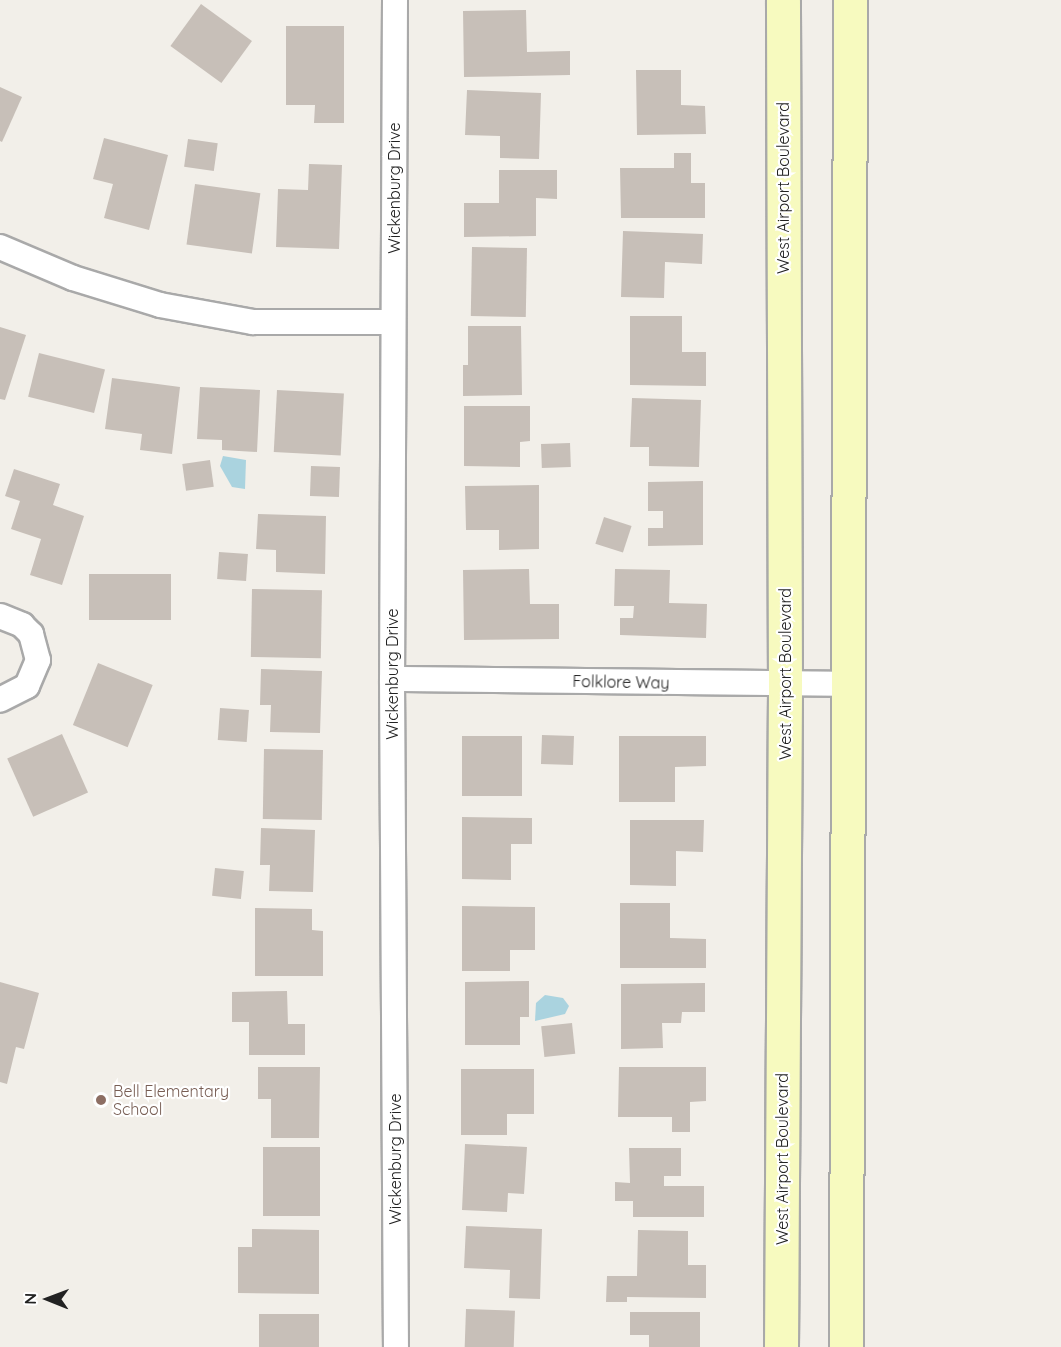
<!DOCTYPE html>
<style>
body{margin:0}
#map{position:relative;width:1061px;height:1347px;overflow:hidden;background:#f2efe9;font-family:Quicksand,sans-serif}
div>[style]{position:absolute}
.water>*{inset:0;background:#aad3df}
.building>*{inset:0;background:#c7bfb8;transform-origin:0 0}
.roads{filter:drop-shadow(2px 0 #a9a9a9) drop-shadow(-2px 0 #a9a9a9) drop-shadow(0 2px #a9a9a9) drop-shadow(0 -2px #a9a9a9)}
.street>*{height:24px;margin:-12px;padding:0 12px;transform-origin:12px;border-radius:12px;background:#fff}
.secondary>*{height:33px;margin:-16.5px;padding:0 16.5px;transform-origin:16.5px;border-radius:16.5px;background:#f7fabf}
.dots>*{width:16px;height:16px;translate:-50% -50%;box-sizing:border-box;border:3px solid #fff;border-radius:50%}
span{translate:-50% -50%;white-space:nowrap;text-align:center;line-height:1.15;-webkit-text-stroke:4.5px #fff;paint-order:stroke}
.street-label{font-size:16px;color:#222}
.education-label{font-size:16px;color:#785e54}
.left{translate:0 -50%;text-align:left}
.north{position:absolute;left:18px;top:1269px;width:60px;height:60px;-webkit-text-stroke:4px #fff;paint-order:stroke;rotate:271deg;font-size:16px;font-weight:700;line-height:24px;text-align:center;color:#222}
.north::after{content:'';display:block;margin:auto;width:21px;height:27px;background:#222;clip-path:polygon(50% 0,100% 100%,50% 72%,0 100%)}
</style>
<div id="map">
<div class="water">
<i style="clip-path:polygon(223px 456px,246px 460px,245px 489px,232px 487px,220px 466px)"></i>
<i style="clip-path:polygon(545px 995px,563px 998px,569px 1006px,565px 1014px,535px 1021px,536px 1003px)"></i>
</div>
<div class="building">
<i style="left:201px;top:4px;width:63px;height:52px;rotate:36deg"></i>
<i style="clip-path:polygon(526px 10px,527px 52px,570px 51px,570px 75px,464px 77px,463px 11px)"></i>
<i style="clip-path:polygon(286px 26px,344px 26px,344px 123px,314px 123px,315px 105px,286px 105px)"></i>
<i style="clip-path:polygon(636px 70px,681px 70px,681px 105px,705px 106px,706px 134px,637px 135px)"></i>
<i style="clip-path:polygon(0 87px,22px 97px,2px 142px,0 141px)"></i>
<i style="clip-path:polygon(467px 90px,541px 93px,539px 159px,500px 158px,500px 136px,465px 135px)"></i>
<i style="clip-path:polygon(104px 138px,168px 155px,149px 230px,104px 218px,113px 184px,93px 179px)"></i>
<i style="left:188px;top:139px;width:30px;height:28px;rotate:8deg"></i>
<i style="clip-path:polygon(674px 153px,691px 153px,691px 183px,705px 183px,705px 218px,621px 218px,620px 168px,674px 168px)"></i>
<i style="clip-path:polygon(309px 164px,342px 165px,339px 249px,276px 247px,278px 189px,308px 190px)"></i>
<i style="clip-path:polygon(499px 170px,557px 170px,557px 199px,536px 198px,536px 236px,464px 237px,464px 203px,499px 203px)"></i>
<i style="left:195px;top:184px;width:66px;height:61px;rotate:8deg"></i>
<i style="clip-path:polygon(623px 231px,703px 234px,702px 264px,665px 262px,664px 298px,621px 297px)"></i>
<i style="left:472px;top:247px;width:55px;height:69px;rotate:1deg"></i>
<i style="clip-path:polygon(630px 316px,682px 316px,682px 352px,706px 352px,706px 386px,630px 385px)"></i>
<i style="clip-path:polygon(468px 326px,521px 326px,522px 395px,463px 396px,463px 365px,468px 365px)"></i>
<i style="clip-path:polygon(0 327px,26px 335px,5px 400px,0 399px)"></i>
<i style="left:39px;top:353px;width:68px;height:45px;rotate:14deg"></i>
<i style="clip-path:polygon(112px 378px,180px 387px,172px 454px,140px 450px,142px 434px,105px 429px)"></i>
<i style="clip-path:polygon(200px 387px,260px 390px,257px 452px,222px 450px,222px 440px,197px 439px)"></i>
<i style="left:277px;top:390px;width:67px;height:62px;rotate:3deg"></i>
<i style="clip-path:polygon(632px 398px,701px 400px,699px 467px,649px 466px,649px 447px,630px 447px)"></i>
<i style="clip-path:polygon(464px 406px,530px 406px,530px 441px,520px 442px,520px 467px,464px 466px)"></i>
<i style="left:570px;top:443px;width:24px;height:29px;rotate:88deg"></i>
<i style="left:210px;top:460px;width:27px;height:28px;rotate:82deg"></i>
<i style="left:311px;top:466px;width:29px;height:30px;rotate:2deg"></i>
<i style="clip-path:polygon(14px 469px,60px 484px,53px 505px,84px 516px,62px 585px,30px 575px,41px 539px,11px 529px,20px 501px,5px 496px)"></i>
<i style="clip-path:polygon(703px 481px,703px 545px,648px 546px,648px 528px,663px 528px,663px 511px,648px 511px,648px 482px)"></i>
<i style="clip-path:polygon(539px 485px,539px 549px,499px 550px,499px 530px,466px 530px,465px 486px)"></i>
<i style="clip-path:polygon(258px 514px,326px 516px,325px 574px,276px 572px,276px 550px,256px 549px)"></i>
<i style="left:604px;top:517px;width:29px;height:28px;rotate:18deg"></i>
<i style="left:219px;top:552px;width:29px;height:27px;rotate:4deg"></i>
<i style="clip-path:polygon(529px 569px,530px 604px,559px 604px,559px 639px,464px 640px,463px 570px)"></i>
<i style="clip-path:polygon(615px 569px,670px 570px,669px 603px,707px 604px,706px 638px,620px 635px,620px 618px,633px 618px,634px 606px,614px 606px)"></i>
<i style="left:171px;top:574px;width:46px;height:82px;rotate:90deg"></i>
<i style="left:252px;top:589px;width:70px;height:68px;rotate:1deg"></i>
<i style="left:98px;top:663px;width:59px;height:67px;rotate:22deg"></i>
<i style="clip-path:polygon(261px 669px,322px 671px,320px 733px,270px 732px,271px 705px,260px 705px)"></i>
<i style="left:220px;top:708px;width:29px;height:32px;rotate:4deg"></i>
<i style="left:62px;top:734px;width:64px;height:60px;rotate:66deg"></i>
<i style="left:542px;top:735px;width:32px;height:29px;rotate:2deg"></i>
<i style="left:462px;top:736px;width:60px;height:60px"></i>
<i style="clip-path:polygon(619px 736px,706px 736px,706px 766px,675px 767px,675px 802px,619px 802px)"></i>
<i style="left:264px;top:749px;width:59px;height:70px;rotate:1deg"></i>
<i style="clip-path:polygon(462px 817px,532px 818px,532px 844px,511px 844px,511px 880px,462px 879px)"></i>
<i style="clip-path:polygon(630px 820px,704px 820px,703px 852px,676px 851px,676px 886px,630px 885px)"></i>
<i style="clip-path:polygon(261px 828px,315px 830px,313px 892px,269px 891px,270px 865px,260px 865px)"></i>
<i style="left:215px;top:868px;width:29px;height:28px;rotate:6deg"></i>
<i style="clip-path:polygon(620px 903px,670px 903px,670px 938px,706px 939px,706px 968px,620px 968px)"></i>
<i style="clip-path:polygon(462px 906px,535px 907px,535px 950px,510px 950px,510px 971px,462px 971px)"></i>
<i style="clip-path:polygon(255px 908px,312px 909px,312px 930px,323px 931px,323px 976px,255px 976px)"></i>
<i style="clip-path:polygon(529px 981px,529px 1017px,520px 1017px,520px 1045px,465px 1045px,465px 982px)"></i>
<i style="clip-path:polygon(0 982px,39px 993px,24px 1049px,16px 1047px,7px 1084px,0 1082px)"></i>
<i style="clip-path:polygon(705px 983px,705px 1012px,682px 1012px,681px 1023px,662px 1023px,663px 1048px,621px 1049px,621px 984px)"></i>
<i style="clip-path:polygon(287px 991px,288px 1024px,305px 1024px,305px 1055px,249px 1055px,249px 1022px,232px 1022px,232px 992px)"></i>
<i style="left:572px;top:1023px;width:31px;height:31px;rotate:84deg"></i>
<i style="clip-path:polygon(258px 1067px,320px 1067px,319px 1138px,271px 1138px,271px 1099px,258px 1099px)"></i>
<i style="clip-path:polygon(619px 1067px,706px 1067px,706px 1101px,690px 1102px,690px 1132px,672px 1132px,672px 1117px,618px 1117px)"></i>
<i style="clip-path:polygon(461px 1069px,534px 1069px,534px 1114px,507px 1114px,507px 1135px,461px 1135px)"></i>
<i style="clip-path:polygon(465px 1144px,527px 1147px,524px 1194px,508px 1193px,507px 1212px,462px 1210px)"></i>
<i style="left:263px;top:1147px;width:57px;height:69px"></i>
<i style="clip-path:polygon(629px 1148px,681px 1148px,681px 1176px,664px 1176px,664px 1186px,704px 1186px,704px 1217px,633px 1217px,633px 1201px,615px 1201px,615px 1182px,630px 1183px)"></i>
<i style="clip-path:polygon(466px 1226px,542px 1229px,540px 1299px,509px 1298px,510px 1270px,464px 1268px)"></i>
<i style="clip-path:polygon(252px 1229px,319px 1230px,319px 1294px,238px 1293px,238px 1247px,252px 1247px)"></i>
<i style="clip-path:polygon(638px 1230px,688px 1231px,688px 1265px,706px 1265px,706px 1298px,627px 1297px,627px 1302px,606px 1302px,607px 1276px,637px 1276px)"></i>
<i style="left:466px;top:1309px;width:49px;height:38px;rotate:2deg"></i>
<i style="clip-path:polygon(630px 1312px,700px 1312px,700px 1347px,649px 1347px,649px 1335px,630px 1335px)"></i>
<i style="left:259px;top:1314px;width:60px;height:33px"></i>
</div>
<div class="roads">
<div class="street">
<i style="left:395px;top:0;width:679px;rotate:90.25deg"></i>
<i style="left:392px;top:679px;width:668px;rotate:89.66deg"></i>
<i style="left:0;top:247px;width:79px;rotate:23deg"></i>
<i style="left:73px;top:278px;width:91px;rotate:17.2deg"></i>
<i style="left:160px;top:305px;width:95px;rotate:10.4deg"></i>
<i style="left:253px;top:322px;width:140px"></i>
<i style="left:0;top:616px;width:24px;rotate:22deg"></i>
<i style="left:22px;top:625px;width:13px;rotate:45deg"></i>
<i style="left:31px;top:634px;width:27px;rotate:75deg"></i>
<i style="left:38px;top:660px;width:28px;rotate:113deg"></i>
<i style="left:27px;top:686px;width:30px;rotate:153deg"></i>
<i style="left:392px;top:679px;width:457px;rotate:0.6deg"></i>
</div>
<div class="secondary">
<i style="left:781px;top:1347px;width:663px;rotate:-89.65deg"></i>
<i style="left:785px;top:684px;width:684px;rotate:-90.17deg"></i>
<i style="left:846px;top:1347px;width:1347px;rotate:-89.83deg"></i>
</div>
</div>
<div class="dots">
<i style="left:101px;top:1100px;background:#8d6e63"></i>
</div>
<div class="street-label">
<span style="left:394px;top:188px;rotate:-90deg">Wickenburg Drive</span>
<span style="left:783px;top:188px;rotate:-90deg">West Airport Boulevard</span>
<span style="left:392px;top:674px;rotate:-90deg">Wickenburg Drive</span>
<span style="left:785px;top:674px;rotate:-90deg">West Airport Boulevard</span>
<span style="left:621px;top:682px;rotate:1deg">Folklore Way</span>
<span style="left:395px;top:1159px;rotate:-90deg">Wickenburg Drive</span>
<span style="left:782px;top:1159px;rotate:-90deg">West Airport Boulevard</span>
</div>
<div class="education-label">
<span class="left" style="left:113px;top:1100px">Bell Elementary<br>School</span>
</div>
<div class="north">N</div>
</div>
